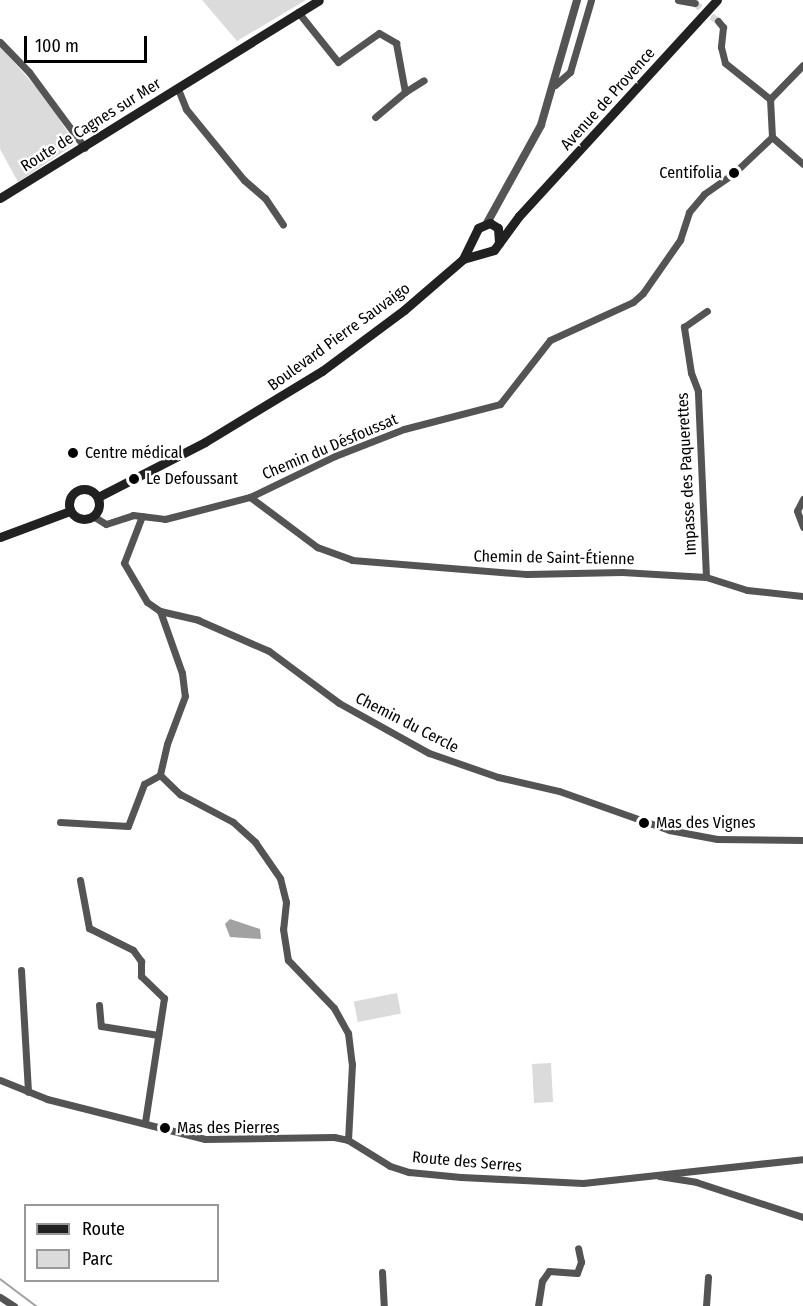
<!DOCTYPE html>
<meta charset="utf-8">
<style>
body{margin:0}
#map{position:relative;width:803px;height:1306px;overflow:hidden;background:#fff;font-family:"Fira Sans Condensed",sans-serif}
div>[style]{position:absolute}
.green>*{inset:0;background:#dbdbdb;transform-origin:0 0}
.water>*{inset:0;background:#a2a2a2}
.stream>*{height:2px;margin:-1px;padding:0 1px;transform-origin:1px;border-radius:1px;background:#a2a2a2}
.minor-tunnel>*{height:7px;margin-top:-3.5px;transform-origin:0;background:repeating-linear-gradient(90deg,#d9d9d9 0 7px,transparent 0 10.5px)}
.minor>*{height:7px;margin:-3.5px;padding:0 3.5px;transform-origin:3.5px;border-radius:3.5px;background:#545454}
.tertiary>*{height:8px;margin:-4px;padding:0 4px;transform-origin:4px;border-radius:4px;background:#545454}
.secondary>*{height:9px;margin:-4.5px;padding:0 4.5px;transform-origin:4.5px;border-radius:4.5px;background:#212121}
.secondary>.ring{margin:-4.5px;padding:0;box-sizing:content-box;background:none;border:9px solid #212121;border-radius:50%}
.dots>*{width:16px;height:16px;translate:-50% -50%;box-sizing:border-box;border:3px solid #fff;border-radius:50%}
span{translate:-50% -50%;white-space:nowrap;text-align:center;line-height:1.15;-webkit-text-stroke:4.5px #fff;paint-order:stroke}
.street-label{font-size:16px;color:#000}
.poi-label{font-size:16px;color:#000}
.right{translate:-100% -50%;text-align:right}
.left{translate:0 -50%;text-align:left}
.legend{position:absolute;left:24px;top:1204px;width:195px;height:78px;box-sizing:border-box;background:#fff;border:2px solid #999;margin:0;padding:8px 10px;list-style:none;font-size:18px;color:#000}
.legend li{display:flex;align-items:center;gap:12px;height:30px}
.legend b{width:30px;border:2px solid #999}
.scale{position:absolute;left:24px;top:36px;width:123px;height:27px;box-sizing:border-box;border:3px solid #000;border-top:0;padding-left:8px;font-size:18px;line-height:21px;white-space:nowrap;color:#000;-webkit-text-stroke:4px #fff;paint-order:stroke}
</style>
<div id="map">
<div class="green">
<i style="clip-path:polygon(202px 0,306px 0,237px 41px)"></i>
<i style="clip-path:polygon(0 46px,48px 101px,75px 144px,18px 182px,0 149px)"></i>
<i style="left:397px;top:993px;width:21px;height:44px;rotate:79deg"></i>
<i style="left:551px;top:1063px;width:39px;height:19px;rotate:87deg"></i>
</div>
<div class="water">
<i style="clip-path:polygon(230px 919px,260px 929px,261px 939px,230px 937px,225px 924px)"></i>
</div>
<div class="stream">
<i style="left:0;top:1279px;width:45px;rotate:36.9deg"></i>
</div>
<div class="minor-tunnel">
<i style="left:695px;top:3px;width:29px;rotate:38deg"></i>
</div>
<div class="minor">
<i style="left:678px;top:0;width:17px;rotate:10deg"></i>
<i style="left:298px;top:12px;width:64px;rotate:51.3deg"></i>
<i style="left:338px;top:62px;width:50px;rotate:-35.3deg"></i>
<i style="left:379px;top:33px;width:20px;rotate:30deg"></i>
<i style="left:396px;top:43px;width:50px;rotate:79.6deg"></i>
<i style="left:405px;top:92px;width:39px;rotate:140deg"></i>
<i style="left:718px;top:21px;width:8px;rotate:50deg"></i>
<i style="left:723px;top:27px;width:20px;rotate:96deg"></i>
<i style="left:721px;top:47px;width:16px;rotate:76deg"></i>
<i style="left:725px;top:63px;width:58px;rotate:38.7deg"></i>
<i style="left:0;top:42px;width:42px;rotate:46deg"></i>
<i style="left:29px;top:72px;width:94px;rotate:53.6deg"></i>
<i style="left:555px;top:85px;width:20px;rotate:-41deg"></i>
<i style="left:570px;top:72px;width:75px;rotate:-73.7deg"></i>
<i style="left:178px;top:89px;width:22px;rotate:68deg"></i>
<i style="left:186px;top:109px;width:92px;rotate:50.8deg"></i>
<i style="left:244px;top:180px;width:28px;rotate:41deg"></i>
<i style="left:265px;top:198px;width:32px;rotate:56deg"></i>
<i style="left:405px;top:92px;width:22px;rotate:-32deg"></i>
<i style="left:772px;top:137px;width:41px;rotate:41.1deg"></i>
<i style="left:250px;top:497px;width:84px;rotate:36.7deg"></i>
<i style="left:317px;top:547px;width:37px;rotate:20deg"></i>
<i style="left:352px;top:560px;width:176px;rotate:4.6deg"></i>
<i style="left:527px;top:574px;width:95px;rotate:-1.2deg"></i>
<i style="left:622px;top:572px;width:84px;rotate:3.4deg"></i>
<i style="left:706px;top:577px;width:43px;rotate:17.6deg"></i>
<i style="left:747px;top:590px;width:56px;rotate:6.1deg"></i>
<i style="left:803px;top:499px;width:13px;rotate:117deg"></i>
<i style="left:797px;top:511px;width:17px;rotate:69deg"></i>
<i style="left:93px;top:516px;width:15px;rotate:32deg"></i>
<i style="left:106px;top:524px;width:28px;rotate:-18deg"></i>
<i style="left:133px;top:515px;width:32px;rotate:7deg"></i>
<i style="left:165px;top:519px;width:88px;rotate:-14.5deg"></i>
<i style="left:250px;top:497px;width:94px;rotate:-25.8deg"></i>
<i style="left:335px;top:456px;width:74px;rotate:-21.4deg"></i>
<i style="left:404px;top:429px;width:99px;rotate:-14.6deg"></i>
<i style="left:500px;top:404px;width:81px;rotate:-52deg"></i>
<i style="left:550px;top:340px;width:91px;rotate:-24.6deg"></i>
<i style="left:633px;top:302px;width:13px;rotate:-42deg"></i>
<i style="left:643px;top:293px;width:65px;rotate:-55.1deg"></i>
<i style="left:680px;top:240px;width:29px;rotate:-72deg"></i>
<i style="left:689px;top:212px;width:23px;rotate:-50deg"></i>
<i style="left:704px;top:194px;width:37px;rotate:-35deg"></i>
<i style="left:734px;top:173px;width:52px;rotate:-43.5deg"></i>
<i style="left:772px;top:137px;width:38px;rotate:-93deg"></i>
<i style="left:770px;top:99px;width:47px;rotate:-45.9deg"></i>
<i style="left:142px;top:516px;width:50px;rotate:111deg"></i>
<i style="left:124px;top:563px;width:45px;rotate:59.5deg"></i>
<i style="left:147px;top:602px;width:16px;rotate:35deg"></i>
<i style="left:160px;top:611px;width:39px;rotate:13deg"></i>
<i style="left:198px;top:620px;width:77px;rotate:23.6deg"></i>
<i style="left:269px;top:651px;width:87px;rotate:36.6deg"></i>
<i style="left:339px;top:703px;width:103px;rotate:29.1deg"></i>
<i style="left:429px;top:753px;width:73px;rotate:19.2deg"></i>
<i style="left:498px;top:777px;width:63px;rotate:12.9deg"></i>
<i style="left:559px;top:791px;width:117px;rotate:19.5deg"></i>
<i style="left:669px;top:830px;width:49px;rotate:10.6deg"></i>
<i style="left:717px;top:839px;width:86px;rotate:0.7deg"></i>
<i style="left:706px;top:577px;width:186px;rotate:-92.5deg"></i>
<i style="left:698px;top:391px;width:19px;rotate:-111deg"></i>
<i style="left:691px;top:373px;width:47px;rotate:-98.7deg"></i>
<i style="left:684px;top:327px;width:28px;rotate:-35deg"></i>
<i style="left:160px;top:611px;width:66px;rotate:70.5deg"></i>
<i style="left:182px;top:673px;width:23px;rotate:83deg"></i>
<i style="left:185px;top:696px;width:51px;rotate:110.6deg"></i>
<i style="left:167px;top:744px;width:32px;rotate:103deg"></i>
<i style="left:160px;top:775px;width:28px;rotate:44deg"></i>
<i style="left:180px;top:794px;width:60px;rotate:27.8deg"></i>
<i style="left:233px;top:822px;width:30px;rotate:42deg"></i>
<i style="left:255px;top:842px;width:44px;rotate:55.2deg"></i>
<i style="left:280px;top:878px;width:25px;rotate:76deg"></i>
<i style="left:286px;top:902px;width:27px;rotate:96deg"></i>
<i style="left:283px;top:929px;width:31px;rotate:81deg"></i>
<i style="left:288px;top:960px;width:66px;rotate:46.2deg"></i>
<i style="left:334px;top:1008px;width:29px;rotate:61deg"></i>
<i style="left:348px;top:1033px;width:31px;rotate:83deg"></i>
<i style="left:352px;top:1064px;width:76px;rotate:93deg"></i>
<i style="left:60px;top:822px;width:68px;rotate:3.4deg"></i>
<i style="left:128px;top:826px;width:45px;rotate:-69.1deg"></i>
<i style="left:144px;top:784px;width:18px;rotate:-29deg"></i>
<i style="left:80px;top:880px;width:49px;rotate:79.4deg"></i>
<i style="left:89px;top:928px;width:49px;rotate:26.6deg"></i>
<i style="left:133px;top:950px;width:14px;rotate:54deg"></i>
<i style="left:141px;top:961px;width:15px;rotate:90deg"></i>
<i style="left:141px;top:976px;width:32px;rotate:44deg"></i>
<i style="left:164px;top:998px;width:125px;rotate:98.7deg"></i>
<i style="left:21px;top:970px;width:122px;rotate:86.7deg"></i>
<i style="left:99px;top:1005px;width:21px;rotate:85deg"></i>
<i style="left:101px;top:1026px;width:58px;rotate:9deg"></i>
<i style="left:0;top:1080px;width:51px;rotate:22deg"></i>
<i style="left:47px;top:1099px;width:163px;rotate:14.2deg"></i>
<i style="left:205px;top:1139px;width:129px;rotate:-0.9deg"></i>
<i style="left:334px;top:1137px;width:14px;rotate:12deg"></i>
<i style="left:348px;top:1140px;width:49px;rotate:31.8deg"></i>
<i style="left:390px;top:1166px;width:20px;rotate:18deg"></i>
<i style="left:409px;top:1172px;width:52px;rotate:5.5deg"></i>
<i style="left:461px;top:1177px;width:122px;rotate:2.8deg"></i>
<i style="left:583px;top:1183px;width:221px;rotate:-6.2deg"></i>
<i style="left:659px;top:1176px;width:37px;rotate:9deg"></i>
<i style="left:696px;top:1182px;width:113px;rotate:18.1deg"></i>
<i style="left:382px;top:1272px;width:34px;rotate:87deg"></i>
<i style="left:0;top:1297px;width:17px;rotate:33deg"></i>
<i style="left:538px;top:1306px;width:25px;rotate:-81deg"></i>
<i style="left:542px;top:1281px;width:12px;rotate:-55deg"></i>
<i style="left:549px;top:1271px;width:28px;rotate:4deg"></i>
<i style="left:577px;top:1273px;width:12px;rotate:-70deg"></i>
<i style="left:581px;top:1262px;width:14px;rotate:-102deg"></i>
<i style="left:706px;top:1306px;width:29px;rotate:-86deg"></i>
</div>
<div class="tertiary">
<i style="left:487px;top:223px;width:112px;rotate:-61.1deg"></i>
<i style="left:541px;top:125px;width:130px;rotate:-73.9deg"></i>
</div>
<div class="secondary">
<i style="left:0;top:198px;width:375px;rotate:-31.8deg"></i>
<i style="left:463px;top:259px;width:32px;rotate:-16deg"></i>
<i style="left:494px;top:250px;width:42px;rotate:-53.7deg"></i>
<i style="left:519px;top:216px;width:293px;rotate:-47.5deg"></i>
<i class="ring" style="left:69px;top:489px;width:21px;height:21px"></i>
<i style="left:98px;top:497px;width:120px;rotate:-27.2deg"></i>
<i style="left:205px;top:442px;width:137px;rotate:-31.3deg"></i>
<i style="left:322px;top:371px;width:102px;rotate:-36.6deg"></i>
<i style="left:404px;top:310px;width:78px;rotate:-40.8deg"></i>
<i style="left:463px;top:259px;width:34px;rotate:-64deg"></i>
<i style="left:478px;top:228px;width:13px;rotate:-23deg"></i>
<i style="left:490px;top:223px;width:9px;rotate:32deg"></i>
<i style="left:498px;top:228px;width:15px;rotate:86deg"></i>
<i style="left:0;top:537px;width:75px;rotate:-20.4deg"></i>
</div>
<div class="dots">
<i style="left:734px;top:173px;background:#000"></i>
<i style="left:73px;top:453px;background:#000"></i>
<i style="left:134px;top:479px;background:#000"></i>
<i style="left:644px;top:823px;background:#000"></i>
<i style="left:165px;top:1128px;background:#000"></i>
</div>
<div class="street-label">
<span style="left:608px;top:99px;rotate:-48deg">Avenue de Provence</span>
<span style="left:91px;top:125px;rotate:-32deg">Route de Cagnes sur Mer</span>
<span style="left:339px;top:337px;rotate:-36deg">Boulevard Pierre Sauvaigo</span>
<span style="left:330px;top:447px;rotate:-23deg">Chemin du Désfoussat</span>
<span style="left:687px;top:474px;rotate:-93deg">Impasse des Paquerettes</span>
<span style="left:554px;top:558px;rotate:1deg">Chemin de Saint-Étienne</span>
<span style="left:407px;top:723px;rotate:27deg">Chemin du Cercle</span>
<span style="left:467px;top:1162px;rotate:5deg">Route des Serres</span>
</div>
<div class="poi-label">
<span class="right" style="left:722px;top:173px">Centifolia</span>
<span class="left" style="left:85px;top:453px">Centre médical</span>
<span class="left" style="left:146px;top:479px">Le Defoussant</span>
<span class="left" style="left:656px;top:823px">Mas des Vignes</span>
<span class="left" style="left:177px;top:1128px">Mas des Pierres</span>
</div>
<ul class="legend">
<li><b style="height:8px;background:#212121"></b>Route</li>
<li><b style="height:16px;background:#dbdbdb"></b>Parc</li>
</ul>
<div class="scale">100 m</div>
</div>
